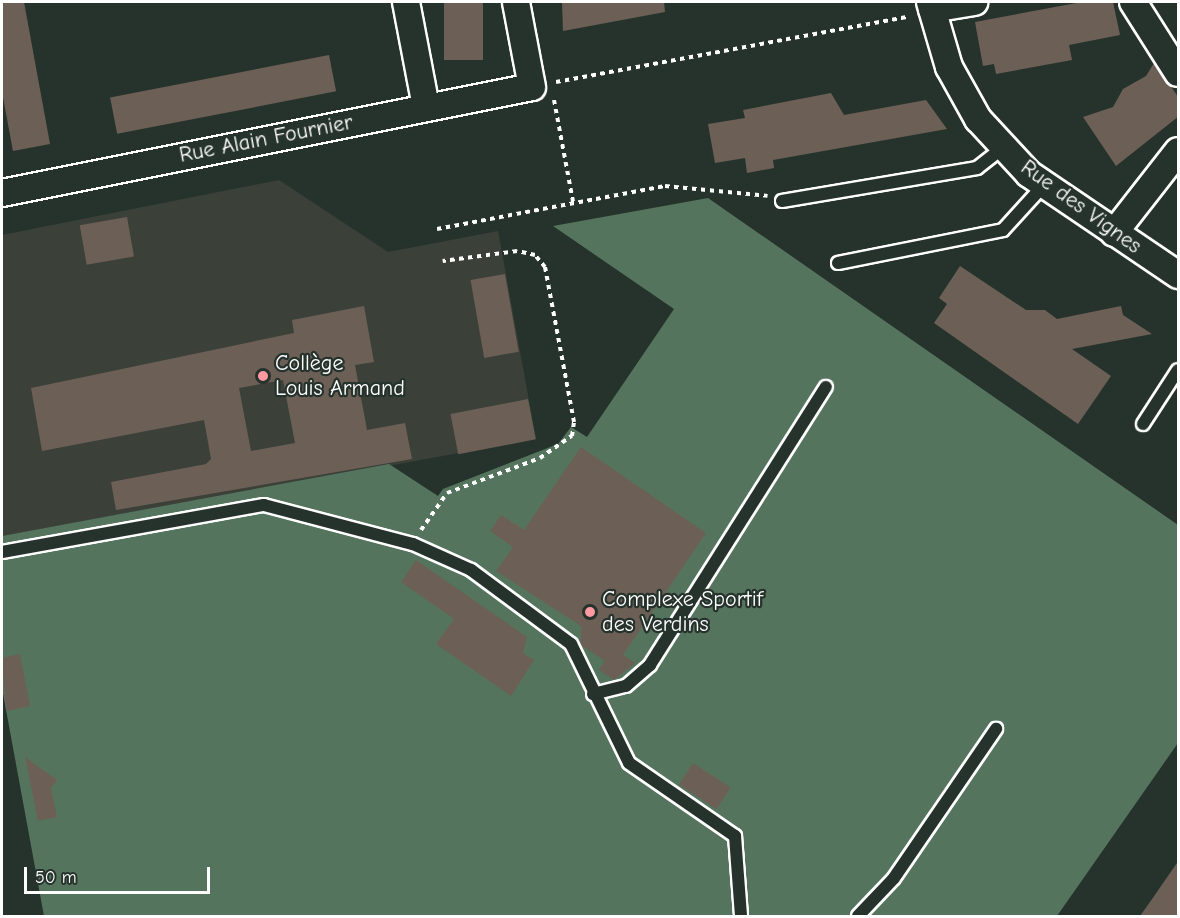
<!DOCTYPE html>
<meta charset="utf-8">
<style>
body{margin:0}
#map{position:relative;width:1180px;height:918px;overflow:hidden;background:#26332d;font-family:"Comic Neue",sans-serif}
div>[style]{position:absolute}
.built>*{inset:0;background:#3b4039}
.green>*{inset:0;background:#55745d}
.building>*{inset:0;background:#6c6056;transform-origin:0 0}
.path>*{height:4px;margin-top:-2px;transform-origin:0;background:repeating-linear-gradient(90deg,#fff 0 4.5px,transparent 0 9px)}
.roads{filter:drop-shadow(2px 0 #fff) drop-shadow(-2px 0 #fff) drop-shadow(0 2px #fff) drop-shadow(0 -2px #fff)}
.lane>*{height:12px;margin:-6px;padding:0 6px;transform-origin:6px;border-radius:6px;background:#26332d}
.street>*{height:26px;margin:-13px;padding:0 13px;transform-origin:13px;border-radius:13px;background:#26332d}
.dots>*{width:16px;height:16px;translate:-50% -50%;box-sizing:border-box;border:3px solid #26332d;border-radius:50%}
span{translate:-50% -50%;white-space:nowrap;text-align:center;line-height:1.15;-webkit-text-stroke:4.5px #26332d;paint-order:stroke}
.street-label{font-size:22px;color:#fff}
.poi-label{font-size:22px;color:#fff}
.left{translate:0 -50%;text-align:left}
.frame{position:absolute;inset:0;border:3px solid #fff;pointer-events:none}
.scale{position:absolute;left:24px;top:867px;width:186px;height:27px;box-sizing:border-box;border:3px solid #fff;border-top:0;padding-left:8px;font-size:18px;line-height:21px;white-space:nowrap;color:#fff;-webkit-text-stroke:4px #26332d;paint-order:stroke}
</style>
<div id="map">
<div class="built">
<i style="clip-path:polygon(279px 180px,388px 252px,498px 231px,536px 439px,2px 536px,2px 235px)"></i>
</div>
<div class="green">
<i style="clip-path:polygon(708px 198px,1178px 525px,1178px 743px,1057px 916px,44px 916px,2px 688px,2px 536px,389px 464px,438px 496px,443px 489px,558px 444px,571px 427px,587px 437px,674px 309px,553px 226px)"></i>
</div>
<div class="building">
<i style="clip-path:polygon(2px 2px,24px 2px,50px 144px,13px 151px,2px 92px)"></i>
<i style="left:444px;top:2px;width:39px;height:58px"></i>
<i style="clip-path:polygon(562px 2px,664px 2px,665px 12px,563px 31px)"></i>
<i style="clip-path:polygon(1082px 2px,1113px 2px,1120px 35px,1069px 45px,1072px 60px,996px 74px,994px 64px,983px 66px,975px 22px)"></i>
<i style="left:329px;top:55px;width:37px;height:223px;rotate:79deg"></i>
<i style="clip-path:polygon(1154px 63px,1179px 98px,1179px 116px,1116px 166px,1083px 117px,1113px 107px,1123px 89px,1146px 76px)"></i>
<i style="clip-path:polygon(831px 93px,844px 115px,926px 100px,947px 129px,773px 160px,774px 168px,747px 173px,745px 158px,715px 163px,708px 124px,745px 118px,743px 110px)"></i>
<i style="left:127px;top:217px;width:40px;height:48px;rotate:80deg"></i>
<i style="clip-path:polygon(960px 266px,1026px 310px,1045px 310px,1057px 319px,1121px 306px,1123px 315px,1152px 334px,1072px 349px,1111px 376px,1078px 424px,934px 323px,947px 304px,939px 298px)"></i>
<i style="left:505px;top:274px;width:79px;height:35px;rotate:80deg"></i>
<i style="clip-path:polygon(evenodd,364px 306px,374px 362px,355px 365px,367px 430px,405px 423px,412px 459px,116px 510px,111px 482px,206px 464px,211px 459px,204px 420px,42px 451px,31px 388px,294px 333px,292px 320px,364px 306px,283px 380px,295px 443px,251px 451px,239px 388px,283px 380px)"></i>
<i style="left:528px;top:399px;width:41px;height:79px;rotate:79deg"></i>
<i style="clip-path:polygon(581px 447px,706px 533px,623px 655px,635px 663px,614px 680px,599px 670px,605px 661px,581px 645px,581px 626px,496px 571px,513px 547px,490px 531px,501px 515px,524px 530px)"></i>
<i style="clip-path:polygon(416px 560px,527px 637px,523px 653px,534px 660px,511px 696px,436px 644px,454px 619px,401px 582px)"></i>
<i style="clip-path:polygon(20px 654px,30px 706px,6px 711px,2px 658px)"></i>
<i style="clip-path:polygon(25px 757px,57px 780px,51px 788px,57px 817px,38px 821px)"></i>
<i style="left:693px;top:763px;width:45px;height:26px;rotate:33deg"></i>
<i style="clip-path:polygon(1179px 860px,1179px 916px,1140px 916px,1150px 902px)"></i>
</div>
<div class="path">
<i style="left:556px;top:82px;width:358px;rotate:-10.5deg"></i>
<i style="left:554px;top:100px;width:104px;rotate:79.4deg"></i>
<i style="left:437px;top:229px;width:232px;rotate:-10.7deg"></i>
<i style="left:665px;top:186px;width:103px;rotate:5.5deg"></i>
<i style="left:421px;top:530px;width:45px;rotate:-54.9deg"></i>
<i style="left:447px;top:493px;width:99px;rotate:-20.6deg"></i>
<i style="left:540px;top:458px;width:39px;rotate:-35deg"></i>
<i style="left:572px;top:436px;width:14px;rotate:-82deg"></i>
<i style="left:574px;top:422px;width:158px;rotate:-100.6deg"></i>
<i style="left:545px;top:267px;width:16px;rotate:-130deg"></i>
<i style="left:535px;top:255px;width:18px;rotate:-167deg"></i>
<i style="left:517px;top:251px;width:75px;rotate:172.3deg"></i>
</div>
<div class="roads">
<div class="lane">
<i style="left:782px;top:201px;width:198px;rotate:-9.6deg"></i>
<i style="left:977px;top:168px;width:34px;rotate:-38deg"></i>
<i style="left:838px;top:263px;width:168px;rotate:-11.3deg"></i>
<i style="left:1003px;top:230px;width:61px;rotate:-47.7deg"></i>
<i style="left:1143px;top:424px;width:64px;rotate:-57.1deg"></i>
<i style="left:2px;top:552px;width:266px;rotate:-10.2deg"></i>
<i style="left:264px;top:505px;width:154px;rotate:14.7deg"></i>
<i style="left:413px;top:544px;width:64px;rotate:24.1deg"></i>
<i style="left:471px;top:570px;width:124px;rotate:36.5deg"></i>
<i style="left:571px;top:644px;width:132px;rotate:64deg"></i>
<i style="left:629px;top:763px;width:129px;rotate:34.6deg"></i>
<i style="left:735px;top:836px;width:80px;rotate:85.7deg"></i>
<i style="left:593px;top:694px;width:34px;rotate:-14deg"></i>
<i style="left:626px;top:686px;width:32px;rotate:-41deg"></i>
<i style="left:650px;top:665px;width:329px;rotate:-57.7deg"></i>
<i style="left:858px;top:916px;width:52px;rotate:-46.5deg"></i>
<i style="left:894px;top:878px;width:181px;rotate:-55.6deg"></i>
</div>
<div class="street">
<i style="left:406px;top:2px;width:107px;rotate:79.2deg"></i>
<i style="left:930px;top:2px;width:68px;rotate:73.7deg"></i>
<i style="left:949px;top:67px;width:60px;rotate:60.9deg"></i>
<i style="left:978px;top:119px;width:75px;rotate:47.2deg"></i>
<i style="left:1029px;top:174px;width:180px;rotate:34.1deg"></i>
<i style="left:1133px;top:2px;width:84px;rotate:57.6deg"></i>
<i style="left:932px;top:9px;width:43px;rotate:-9.5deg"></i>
<i style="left:2px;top:193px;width:540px;rotate:-11.31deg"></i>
<i style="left:532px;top:87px;width:86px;rotate:-100.7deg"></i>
<i style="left:1114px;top:233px;width:104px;rotate:-52deg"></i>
</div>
</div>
<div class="dots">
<i style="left:263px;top:376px;background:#ff9aa2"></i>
<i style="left:590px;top:612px;background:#ff9aa2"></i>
</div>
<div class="street-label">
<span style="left:266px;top:139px;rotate:-11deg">Rue Alain Fournier</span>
<span style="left:1081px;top:207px;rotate:36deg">Rue des Vignes</span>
</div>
<div class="poi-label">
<span class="left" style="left:275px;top:376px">Collège<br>Louis Armand</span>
<span class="left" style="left:602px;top:612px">Complexe Sportif<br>des Verdins</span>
</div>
<div class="frame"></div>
<div class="scale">50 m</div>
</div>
